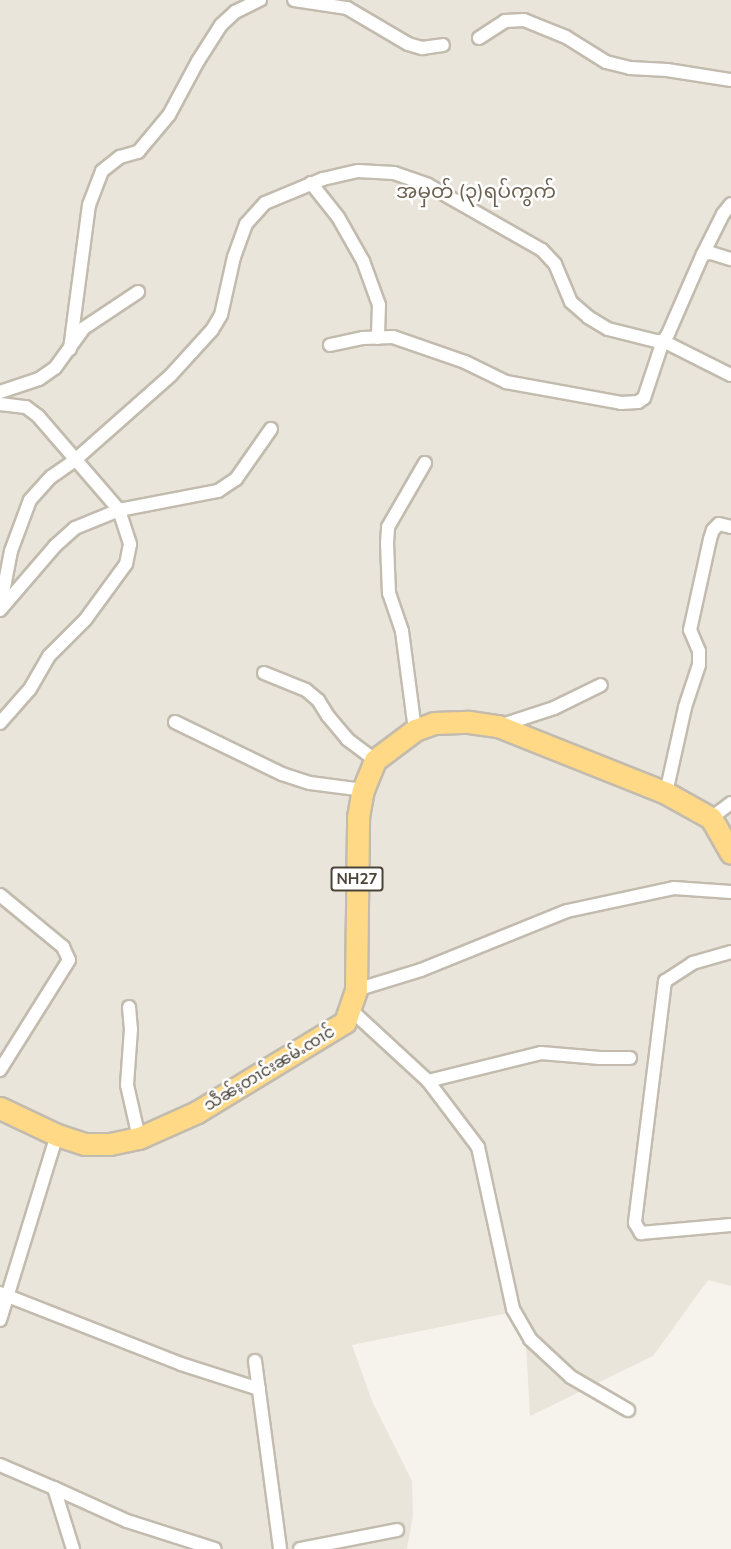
<!DOCTYPE html>
<meta charset="utf-8">
<style>
body{margin:0}
#map{position:relative;width:731px;height:1549px;overflow:hidden;background:#f6f3ec;font-family:Mulish,"Noto Sans Myanmar",sans-serif}
div>[style]{position:absolute}
.residential>*{inset:0;background:#eae5da}
.roads{filter:drop-shadow(2px 0 #c2bbae) drop-shadow(-2px 0 #c2bbae) drop-shadow(0 2px #c2bbae) drop-shadow(0 -2px #c2bbae)}
.minor>*{height:12px;margin:-6px;padding:0 6px;transform-origin:6px;border-radius:6px;background:#fff}
.trunk>*{height:21px;margin:-10.5px;padding:0 10.5px;transform-origin:10.5px;border-radius:10.5px;background:#ffd985}
span{translate:-50% -50%;white-space:nowrap;text-align:center;line-height:1.15;-webkit-text-stroke:5px #fff;paint-order:stroke}
.shield-label span{padding:2px 4px;background:#fff;border:2px solid;border-radius:4px;-webkit-text-stroke-width:0}
.shield-label{font-size:15px;color:#4b4439;font-weight:700}
.street-label{font-size:16px;color:#4b4439}
.quarter-label{font-size:20px;color:#6e6250}
</style>
<div id="map">
<div class="residential">
<i style="clip-path:polygon(0 0,731px 0,731px 1286px,708px 1280px,653px 1356px,530px 1416px,524px 1310px,352px 1345px,372px 1401px,412px 1481px,413px 1515px,407px 1549px,0 1549px)"></i>
</div>
<div class="roads">
<div class="minor">
<i style="left:294px;top:0;width:54px;rotate:8.6deg"></i>
<i style="left:347px;top:8px;width:71px;rotate:30.5deg"></i>
<i style="left:408px;top:44px;width:15px;rotate:16deg"></i>
<i style="left:422px;top:48px;width:21px;rotate:-8deg"></i>
<i style="left:479px;top:38px;width:31px;rotate:-33deg"></i>
<i style="left:505px;top:21px;width:19px;rotate:-3deg"></i>
<i style="left:524px;top:20px;width:45px;rotate:22deg"></i>
<i style="left:566px;top:37px;width:47px;rotate:32deg"></i>
<i style="left:606px;top:62px;width:25px;rotate:14deg"></i>
<i style="left:630px;top:68px;width:37px;rotate:3deg"></i>
<i style="left:667px;top:70px;width:65px;rotate:8.9deg"></i>
<i style="left:311px;top:183px;width:43px;rotate:51.5deg"></i>
<i style="left:338px;top:217px;width:51px;rotate:60.4deg"></i>
<i style="left:363px;top:261px;width:47px;rotate:70deg"></i>
<i style="left:379px;top:305px;width:33px;rotate:92deg"></i>
<i style="left:703px;top:254px;width:45px;rotate:-63.4deg"></i>
<i style="left:723px;top:214px;width:13px;rotate:-51deg"></i>
<i style="left:330px;top:345px;width:34px;rotate:-12deg"></i>
<i style="left:363px;top:338px;width:30px;rotate:-2deg"></i>
<i style="left:393px;top:337px;width:76px;rotate:19.1deg"></i>
<i style="left:465px;top:362px;width:46px;rotate:26deg"></i>
<i style="left:506px;top:382px;width:117px;rotate:10.3deg"></i>
<i style="left:621px;top:403px;width:17px;rotate:-3deg"></i>
<i style="left:638px;top:402px;width:7px;rotate:-34deg"></i>
<i style="left:644px;top:398px;width:60px;rotate:-71.6deg"></i>
<i style="left:663px;top:341px;width:76px;rotate:26.6deg"></i>
<i style="left:70px;top:349px;width:145px;rotate:-82.5deg"></i>
<i style="left:89px;top:205px;width:36px;rotate:-69deg"></i>
<i style="left:102px;top:171px;width:23px;rotate:-38deg"></i>
<i style="left:120px;top:157px;width:19px;rotate:-16deg"></i>
<i style="left:138px;top:152px;width:48px;rotate:-50deg"></i>
<i style="left:169px;top:115px;width:61px;rotate:-61.8deg"></i>
<i style="left:198px;top:61px;width:43px;rotate:-57.4deg"></i>
<i style="left:221px;top:25px;width:19px;rotate:-43deg"></i>
<i style="left:235px;top:12px;width:28px;rotate:-26deg"></i>
<i style="left:0;top:392px;width:41px;rotate:-18.4deg"></i>
<i style="left:39px;top:379px;width:19px;rotate:-35deg"></i>
<i style="left:55px;top:368px;width:49px;rotate:-54.1deg"></i>
<i style="left:84px;top:328px;width:65px;rotate:-33.7deg"></i>
<i style="left:0;top:404px;width:26px;rotate:7deg"></i>
<i style="left:26px;top:407px;width:15px;rotate:37deg"></i>
<i style="left:38px;top:416px;width:124px;rotate:49.2deg"></i>
<i style="left:119px;top:510px;width:36px;rotate:72deg"></i>
<i style="left:130px;top:544px;width:20px;rotate:101deg"></i>
<i style="left:126px;top:564px;width:69px;rotate:126.2deg"></i>
<i style="left:85px;top:620px;width:51px;rotate:135deg"></i>
<i style="left:49px;top:656px;width:39px;rotate:120deg"></i>
<i style="left:29px;top:690px;width:44px;rotate:131.3deg"></i>
<i style="left:0;top:608px;width:58px;rotate:-79.1deg"></i>
<i style="left:11px;top:551px;width:54px;rotate:-69.6deg"></i>
<i style="left:30px;top:500px;width:31px;rotate:-48deg"></i>
<i style="left:51px;top:477px;width:29px;rotate:-35deg"></i>
<i style="left:75px;top:460px;width:128px;rotate:-41.5deg"></i>
<i style="left:171px;top:375px;width:61px;rotate:-47.7deg"></i>
<i style="left:212px;top:330px;width:17px;rotate:-59deg"></i>
<i style="left:221px;top:315px;width:59px;rotate:-77.4deg"></i>
<i style="left:234px;top:257px;width:35px;rotate:-70deg"></i>
<i style="left:246px;top:224px;width:28px;rotate:-48deg"></i>
<i style="left:265px;top:203px;width:63px;rotate:-22.5deg"></i>
<i style="left:323px;top:179px;width:36px;rotate:-13deg"></i>
<i style="left:358px;top:171px;width:36px;rotate:3deg"></i>
<i style="left:394px;top:173px;width:36px;rotate:19deg"></i>
<i style="left:428px;top:185px;width:131px;rotate:29.7deg"></i>
<i style="left:542px;top:250px;width:19px;rotate:47deg"></i>
<i style="left:555px;top:264px;width:41px;rotate:67.2deg"></i>
<i style="left:571px;top:302px;width:23px;rotate:41deg"></i>
<i style="left:588px;top:317px;width:23px;rotate:31deg"></i>
<i style="left:608px;top:329px;width:49px;rotate:14deg"></i>
<i style="left:656px;top:341px;width:7px"></i>
<i style="left:663px;top:341px;width:9px;rotate:-54deg"></i>
<i style="left:668px;top:334px;width:87px;rotate:-66.4deg"></i>
<i style="left:703px;top:254px;width:8px;rotate:-7deg"></i>
<i style="left:711px;top:253px;width:21px;rotate:17deg"></i>
<i style="left:0;top:610px;width:84px;rotate:-49.3deg"></i>
<i style="left:55px;top:546px;width:27px;rotate:-42deg"></i>
<i style="left:75px;top:528px;width:48px;rotate:-22.2deg"></i>
<i style="left:119px;top:510px;width:101px;rotate:-10.9deg"></i>
<i style="left:218px;top:491px;width:22px;rotate:-34deg"></i>
<i style="left:236px;top:479px;width:61px;rotate:-55deg"></i>
<i style="left:264px;top:673px;width:45px;rotate:22deg"></i>
<i style="left:306px;top:690px;width:16px;rotate:40deg"></i>
<i style="left:318px;top:700px;width:19px;rotate:58deg"></i>
<i style="left:328px;top:716px;width:30px;rotate:50deg"></i>
<i style="left:347px;top:739px;width:35px;rotate:37deg"></i>
<i style="left:175px;top:722px;width:119px;rotate:25.9deg"></i>
<i style="left:282px;top:774px;width:29px;rotate:18deg"></i>
<i style="left:310px;top:783px;width:53px;rotate:7.5deg"></i>
<i style="left:499px;top:726px;width:58px;rotate:-18.1deg"></i>
<i style="left:554px;top:708px;width:52px;rotate:-26.1deg"></i>
<i style="left:415px;top:730px;width:100px;rotate:-97.5deg"></i>
<i style="left:402px;top:631px;width:40px;rotate:-108.9deg"></i>
<i style="left:389px;top:593px;width:50px;rotate:-92.3deg"></i>
<i style="left:387px;top:543px;width:16px;rotate:-86deg"></i>
<i style="left:388px;top:527px;width:74px;rotate:-60deg"></i>
<i style="left:666px;top:793px;width:88px;rotate:-77.5deg"></i>
<i style="left:685px;top:707px;width:44px;rotate:-71.6deg"></i>
<i style="left:699px;top:665px;width:14px;rotate:-90deg"></i>
<i style="left:699px;top:651px;width:23px;rotate:-113deg"></i>
<i style="left:690px;top:630px;width:93px;rotate:-77.6deg"></i>
<i style="left:710px;top:539px;width:9px;rotate:-72deg"></i>
<i style="left:713px;top:530px;width:8px;rotate:-45deg"></i>
<i style="left:719px;top:524px;width:12px;rotate:14deg"></i>
<i style="left:711px;top:818px;width:25px;rotate:-37deg"></i>
<i style="left:0;top:895px;width:82px;rotate:39.5deg"></i>
<i style="left:63px;top:947px;width:14px;rotate:65deg"></i>
<i style="left:69px;top:960px;width:130px;rotate:122.1deg"></i>
<i style="left:731px;top:952px;width:40px;rotate:164deg"></i>
<i style="left:693px;top:963px;width:33px;rotate:147deg"></i>
<i style="left:665px;top:981px;width:244px;rotate:97.1deg"></i>
<i style="left:635px;top:1223px;width:12px;rotate:59deg"></i>
<i style="left:641px;top:1233px;width:90px;rotate:-5.1deg"></i>
<i style="left:356px;top:990px;width:68px;rotate:-17.1deg"></i>
<i style="left:421px;top:970px;width:157px;rotate:-22deg"></i>
<i style="left:567px;top:911px;width:109px;rotate:-12.1deg"></i>
<i style="left:674px;top:888px;width:57px;rotate:4deg"></i>
<i style="left:129px;top:1007px;width:22px;rotate:85deg"></i>
<i style="left:131px;top:1029px;width:56px;rotate:94.1deg"></i>
<i style="left:127px;top:1085px;width:54px;rotate:77.2deg"></i>
<i style="left:351px;top:1010px;width:105px;rotate:42.7deg"></i>
<i style="left:428px;top:1081px;width:83px;rotate:52.9deg"></i>
<i style="left:478px;top:1147px;width:166px;rotate:77.8deg"></i>
<i style="left:513px;top:1309px;width:34px;rotate:60deg"></i>
<i style="left:530px;top:1339px;width:56px;rotate:42.8deg"></i>
<i style="left:571px;top:1377px;width:66px;rotate:30.1deg"></i>
<i style="left:428px;top:1081px;width:116px;rotate:-13.9deg"></i>
<i style="left:541px;top:1053px;width:59px;rotate:4.8deg"></i>
<i style="left:600px;top:1058px;width:30px"></i>
<i style="left:0;top:1293px;width:194px;rotate:21.4deg"></i>
<i style="left:181px;top:1364px;width:82px;rotate:17.8deg"></i>
<i style="left:0;top:1320px;width:194px;rotate:-72.9deg"></i>
<i style="left:255px;top:1361px;width:190px;rotate:82.4deg"></i>
<i style="left:0;top:1465px;width:59px;rotate:23.1deg"></i>
<i style="left:54px;top:1488px;width:64px;rotate:72.7deg"></i>
<i style="left:54px;top:1488px;width:80px;rotate:24.3deg"></i>
<i style="left:127px;top:1521px;width:92px;rotate:17.7deg"></i>
<i style="left:300px;top:1549px;width:99px;rotate:-11.1deg"></i>
</div>
<div class="trunk">
<i style="left:0;top:1108px;width:63px;rotate:25.3deg"></i>
<i style="left:57px;top:1135px;width:29px;rotate:18deg"></i>
<i style="left:85px;top:1144px;width:25px"></i>
<i style="left:110px;top:1144px;width:30px;rotate:-12deg"></i>
<i style="left:139px;top:1138px;width:64px;rotate:-24.1deg"></i>
<i style="left:197px;top:1112px;width:173px;rotate:-31.3deg"></i>
<i style="left:345px;top:1022px;width:34px;rotate:-71deg"></i>
<i style="left:356px;top:990px;width:173px;rotate:-89.3deg"></i>
<i style="left:358px;top:817px;width:27px;rotate:-80deg"></i>
<i style="left:363px;top:790px;width:32px;rotate:-68deg"></i>
<i style="left:375px;top:760px;width:50px;rotate:-36.9deg"></i>
<i style="left:415px;top:730px;width:20px;rotate:-20deg"></i>
<i style="left:434px;top:723px;width:35px;rotate:-2deg"></i>
<i style="left:469px;top:722px;width:29px;rotate:8deg"></i>
<i style="left:498px;top:726px;width:181px;rotate:21.7deg"></i>
<i style="left:666px;top:793px;width:51px;rotate:29.1deg"></i>
<i style="left:711px;top:818px;width:40px;rotate:60.3deg"></i>
</div>
</div>
<div class="shield-label">
<span style="left:357px;top:879px">NH27</span>
</div>
<div class="street-label">
<span style="left:269px;top:1068px;rotate:-31deg">သဵၼ်ႈတၢင်းၼမ်ႉၸၢင်</span>
</div>
<div class="quarter-label">
<span style="left:476px;top:190px">အမှတ် (၃)ရပ်ကွက်</span>
</div>
</div>
